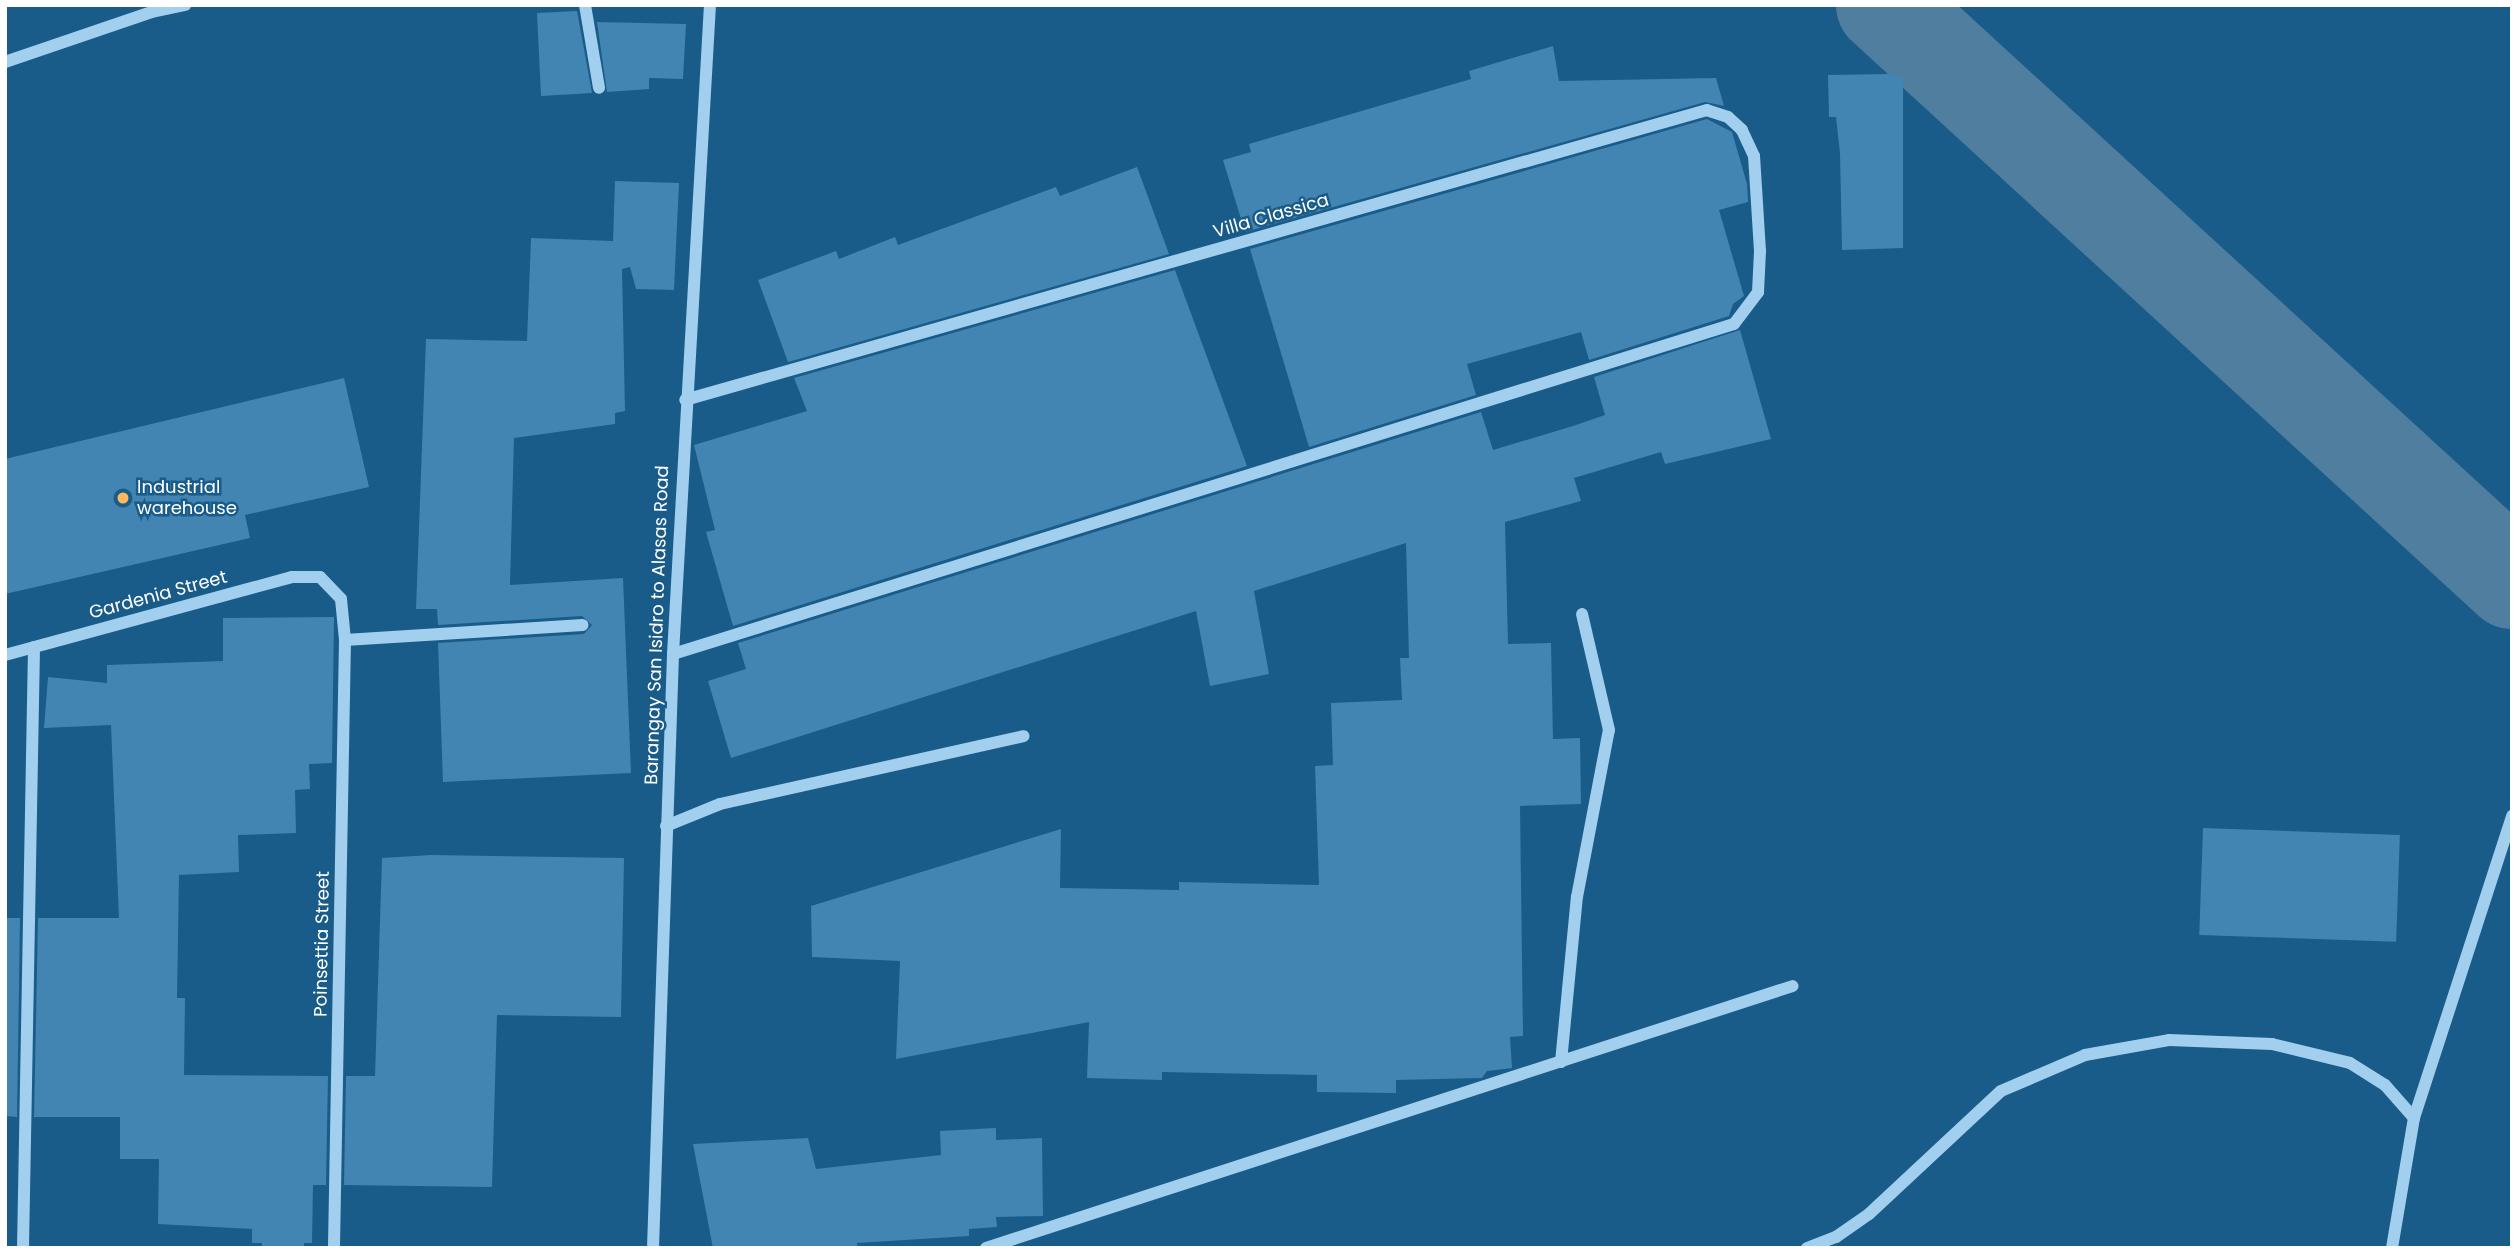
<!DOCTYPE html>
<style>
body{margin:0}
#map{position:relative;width:2517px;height:1253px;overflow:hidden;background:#195b89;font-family:Poppins,sans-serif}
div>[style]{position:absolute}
.river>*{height:98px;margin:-49px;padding:0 49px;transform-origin:49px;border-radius:49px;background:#507e9f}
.building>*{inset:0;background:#4285b2;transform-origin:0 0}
.minor>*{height:12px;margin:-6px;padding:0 6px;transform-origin:6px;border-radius:6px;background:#a2cfed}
.dots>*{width:19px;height:19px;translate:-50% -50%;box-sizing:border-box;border:4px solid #195b89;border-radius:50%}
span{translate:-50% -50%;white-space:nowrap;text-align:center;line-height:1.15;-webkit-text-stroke:5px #195b89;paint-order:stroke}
.street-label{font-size:18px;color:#fff}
.poi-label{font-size:18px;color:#fff}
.left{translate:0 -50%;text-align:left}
.frame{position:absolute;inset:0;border:7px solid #fff;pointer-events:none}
</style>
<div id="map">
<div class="river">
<i style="left:1885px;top:5px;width:851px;rotate:42.52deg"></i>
</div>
<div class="building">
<i style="clip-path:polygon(577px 11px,592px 93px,541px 96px,537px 13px)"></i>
<i style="clip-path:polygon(597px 22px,686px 24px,683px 79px,649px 78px,649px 89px,607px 92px)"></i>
<i style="clip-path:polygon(1553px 46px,1559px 81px,1716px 78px,1724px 106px,1705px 102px,1245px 232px,1223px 160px,1251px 152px,1249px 144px,1471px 79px,1469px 71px)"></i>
<i style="clip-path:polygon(1889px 74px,1903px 77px,1903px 248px,1842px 250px,1840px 153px,1836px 117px,1829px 117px,1828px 75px)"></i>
<i style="clip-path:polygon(1707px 119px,1732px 132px,1747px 184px,1748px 202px,1719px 210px,1744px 296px,1733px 304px,1729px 316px,1589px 360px,1581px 332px,1467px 364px,1476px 395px,1309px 447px,1250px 249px)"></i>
<i style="clip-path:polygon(1137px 167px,1169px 254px,788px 362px,758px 280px,836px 251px,839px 259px,895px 237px,898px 245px,1056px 187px,1060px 196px)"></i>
<i style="clip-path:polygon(615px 181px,679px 183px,674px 290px,636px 289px,630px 267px,622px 269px,625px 411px,615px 413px,615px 424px,514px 438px,510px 585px,623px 578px,631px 773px,443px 782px,438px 643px,584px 634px,592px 625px,582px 616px,438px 625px,437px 609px,416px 609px,426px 339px,527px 341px,531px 238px,613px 241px)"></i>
<i style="clip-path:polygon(1175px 270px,1247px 466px,733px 626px,706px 532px,715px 530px,694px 445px,807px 411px,794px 378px)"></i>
<i style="clip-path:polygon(1740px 330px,1771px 439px,1665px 464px,1661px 452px,1574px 478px,1581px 501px,1505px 522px,1508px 644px,1551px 643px,1553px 739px,1580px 738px,1581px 804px,1520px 806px,1523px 1036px,1510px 1037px,1512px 1068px,1487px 1071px,1482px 1078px,1396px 1080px,1396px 1093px,1317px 1092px,1317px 1075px,1162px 1072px,1162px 1080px,1087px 1078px,1089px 1022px,896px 1059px,900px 961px,812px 957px,811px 906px,1061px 829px,1060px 888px,1179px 890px,1179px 882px,1319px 885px,1315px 766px,1333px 765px,1331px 703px,1402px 700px,1400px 658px,1409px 658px,1406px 543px,1254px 591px,1269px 674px,1210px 686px,1196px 611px,731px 758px,708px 681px,746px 669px,738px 643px,1481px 412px,1493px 450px,1573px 426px,1605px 415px,1594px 377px)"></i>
<i style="clip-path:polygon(344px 378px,369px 487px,245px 515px,250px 538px,5px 594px,5px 459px)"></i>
<i style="clip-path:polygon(334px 617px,332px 763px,309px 764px,310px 789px,295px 790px,296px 833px,238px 835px,239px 872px,179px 875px,177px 998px,185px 998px,184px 1075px,328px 1076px,326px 1185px,313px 1185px,312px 1243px,304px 1243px,304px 1248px,262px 1248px,262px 1243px,252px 1243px,252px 1229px,158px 1224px,159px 1159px,120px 1159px,120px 1117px,34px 1117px,38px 918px,119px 918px,111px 725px,44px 728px,48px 677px,107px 683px,107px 665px,223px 661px,223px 618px)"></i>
<i style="left:2203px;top:828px;width:197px;height:107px;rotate:2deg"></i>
<i style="clip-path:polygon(431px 855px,624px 858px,621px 1017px,497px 1015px,492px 1187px,344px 1185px,346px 1076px,375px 1076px,382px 858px)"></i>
<i style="clip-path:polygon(5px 918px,20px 918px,17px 1117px,5px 1116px)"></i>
<i style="clip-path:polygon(996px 1128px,996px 1140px,1042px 1138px,1043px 1216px,996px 1217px,997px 1227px,969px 1229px,969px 1236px,857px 1243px,858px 1248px,713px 1248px,693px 1144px,808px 1138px,816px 1169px,941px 1155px,940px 1131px)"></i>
</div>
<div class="minor">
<i style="left:585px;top:5px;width:84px;rotate:80.4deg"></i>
<i style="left:5px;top:62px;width:155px;rotate:-18.8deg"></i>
<i style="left:152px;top:12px;width:34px;rotate:-12deg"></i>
<i style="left:345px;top:640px;width:238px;rotate:-3.6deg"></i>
<i style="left:673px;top:654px;width:1111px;rotate:-17.28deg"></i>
<i style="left:1734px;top:324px;width:40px;rotate:-53deg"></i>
<i style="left:1758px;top:292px;width:41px;rotate:-87.2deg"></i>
<i style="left:1760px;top:251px;width:95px;rotate:-93.6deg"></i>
<i style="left:1754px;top:156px;width:29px;rotate:-115deg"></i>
<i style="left:1742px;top:130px;width:19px;rotate:-137deg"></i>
<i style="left:1728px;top:117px;width:22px;rotate:-162deg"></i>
<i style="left:1707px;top:110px;width:1062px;rotate:164.16deg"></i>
<i style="left:5px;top:655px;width:297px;rotate:-15.2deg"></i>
<i style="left:292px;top:577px;width:28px"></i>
<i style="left:320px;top:577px;width:30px;rotate:46deg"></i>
<i style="left:341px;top:599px;width:41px;rotate:84.4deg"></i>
<i style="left:345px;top:640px;width:608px;rotate:91.04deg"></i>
<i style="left:666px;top:826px;width:58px;rotate:-22.2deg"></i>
<i style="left:720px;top:804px;width:311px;rotate:-12.6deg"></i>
<i style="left:1561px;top:1062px;width:166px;rotate:-84.5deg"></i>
<i style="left:1577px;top:897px;width:170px;rotate:-79.2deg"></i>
<i style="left:1609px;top:730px;width:119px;rotate:-103.1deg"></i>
<i style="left:23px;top:1248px;width:601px;rotate:-88.95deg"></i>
<i style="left:653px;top:1248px;width:594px;rotate:-88.07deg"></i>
<i style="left:673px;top:654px;width:650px;rotate:-86.74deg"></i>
<i style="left:986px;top:1248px;width:848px;rotate:-17.99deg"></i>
<i style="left:1807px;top:1248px;width:31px;rotate:-21deg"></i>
<i style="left:1836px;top:1237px;width:40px;rotate:-34.9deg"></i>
<i style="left:1869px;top:1214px;width:180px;rotate:-43deg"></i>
<i style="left:2001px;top:1091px;width:91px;rotate:-23.2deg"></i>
<i style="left:2085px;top:1055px;width:85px;rotate:-10.1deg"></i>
<i style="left:2169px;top:1040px;width:103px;rotate:2.2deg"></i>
<i style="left:2272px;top:1044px;width:80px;rotate:13.7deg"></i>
<i style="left:2350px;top:1063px;width:41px;rotate:32.2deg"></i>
<i style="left:2385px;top:1085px;width:44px;rotate:48.7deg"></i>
<i style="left:2392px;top:1248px;width:132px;rotate:-80.4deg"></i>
<i style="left:2414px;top:1118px;width:318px;rotate:-72deg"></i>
</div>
<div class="dots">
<i style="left:123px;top:498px;background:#ffb85e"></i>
</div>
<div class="street-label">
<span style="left:1271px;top:216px;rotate:-16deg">Villa Classica</span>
<span style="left:158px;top:595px;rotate:-15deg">Gardenia Street</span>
<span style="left:657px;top:625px;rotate:-88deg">Barangay San Isidro to Alasas Road</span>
<span style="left:322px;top:944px;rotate:-89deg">Poinsettia Street</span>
</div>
<div class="poi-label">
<span class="left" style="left:137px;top:498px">Industrial<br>warehouse</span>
</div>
<div class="frame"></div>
</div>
